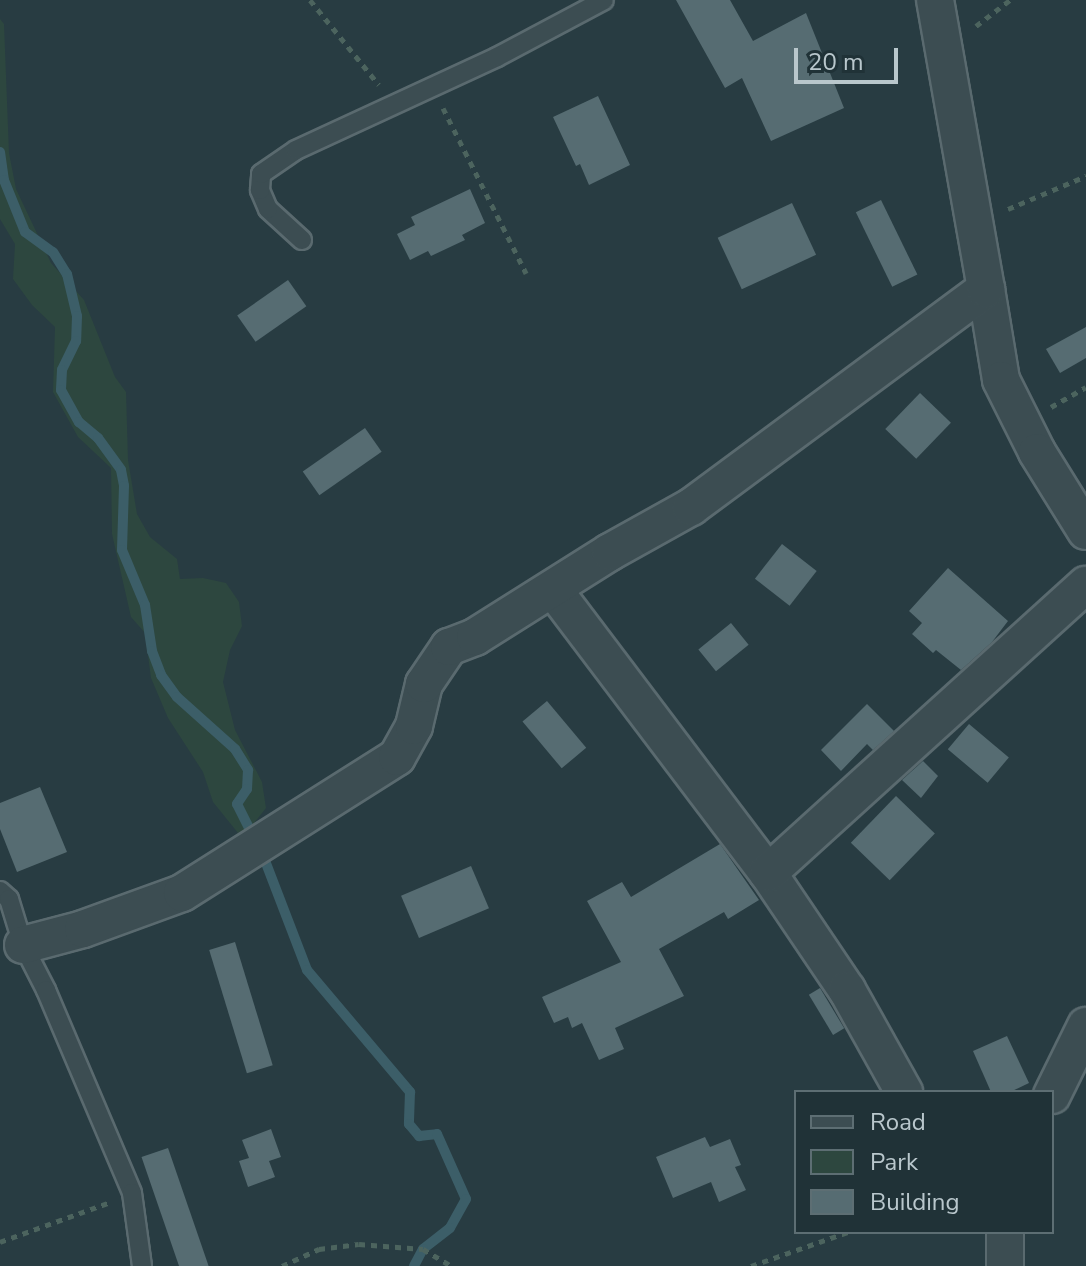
<!DOCTYPE html>
<style>
body{margin:0}
#map{position:relative;width:1086px;height:1266px;overflow:hidden;background:#283c42;font-family:"Nunito Sans",sans-serif}
div>[style]{position:absolute}
.green>*{inset:0;background:#2d473f}
.stream>*{height:10px;margin:-5px;padding:0 5px;transform-origin:5px;border-radius:5px;background:#3c5e68}
.building>*{inset:0;background:#566c72;transform-origin:0 0}
.path>*{height:5px;margin-top:-2.5px;transform-origin:0;background:repeating-linear-gradient(90deg,#4c645e 0 6px,transparent 0 12px)}
.roads{filter:drop-shadow(2px 0 #5a6a6f) drop-shadow(-2px 0 #5a6a6f) drop-shadow(0 2px #5a6a6f) drop-shadow(0 -2px #5a6a6f)}
.service>*{height:18px;margin:-9px;padding:0 9px;transform-origin:9px;border-radius:9px;background:#3c4d52}
.minor>*{height:36px;margin:-18px;padding:0 18px;transform-origin:18px;border-radius:18px;background:#3c4d52}
span{translate:-50% -50%;white-space:nowrap;text-align:center;line-height:1.15;-webkit-text-stroke:8px #203237;paint-order:stroke}
.legend{position:absolute;left:794px;top:1090px;width:260px;height:144px;box-sizing:border-box;background:#203237;border:2px solid #5d6e73;margin:0;padding:10px 14px;list-style:none;font-size:24px;color:#b9c7cc}
.legend li{display:flex;align-items:center;gap:16px;height:40px}
.legend b{width:40px;border:2px solid #5d6e73}
.scale{position:absolute;left:794px;top:48px;width:104px;height:36px;box-sizing:border-box;border:4px solid #b9c7cc;border-top:0;padding-left:10px;font-size:24px;line-height:28px;white-space:nowrap;color:#b9c7cc;-webkit-text-stroke:6px #203237;paint-order:stroke}
</style>
<div id="map">
<div class="green">
<i style="clip-path:polygon(0 19px,4px 24px,9px 153px,16px 189px,51px 263px,84px 300px,115px 377px,126px 392px,128px 460px,137px 514px,150px 537px,177px 559px,180px 579px,203px 578px,226px 583px,239px 602px,242px 626px,230px 650px,223px 682px,235px 730px,262px 782px,266px 808px,250px 828px,238px 833px,213px 802px,203px 772px,168px 718px,151px 678px,145px 633px,131px 617px,112px 534px,111px 468px,78px 437px,53px 392px,55px 327px,32px 305px,13px 279px,15px 244px,0 219px)"></i>
</div>
<div class="stream">
<i style="left:0;top:152px;width:28px;rotate:82deg"></i>
<i style="left:4px;top:180px;width:56px;rotate:68deg"></i>
<i style="left:25px;top:232px;width:34px;rotate:36deg"></i>
<i style="left:53px;top:252px;width:26px;rotate:58deg"></i>
<i style="left:67px;top:274px;width:43px;rotate:76.6deg"></i>
<i style="left:77px;top:316px;width:25px;rotate:92deg"></i>
<i style="left:76px;top:341px;width:32px;rotate:116deg"></i>
<i style="left:62px;top:370px;width:20px;rotate:93deg"></i>
<i style="left:61px;top:390px;width:37px;rotate:61deg"></i>
<i style="left:79px;top:422px;width:25px;rotate:40deg"></i>
<i style="left:98px;top:438px;width:39px;rotate:54deg"></i>
<i style="left:121px;top:470px;width:16px;rotate:79deg"></i>
<i style="left:124px;top:486px;width:64px;rotate:91.8deg"></i>
<i style="left:122px;top:550px;width:60px;rotate:67.3deg"></i>
<i style="left:145px;top:605px;width:47px;rotate:81.3deg"></i>
<i style="left:152px;top:651px;width:26px;rotate:69deg"></i>
<i style="left:161px;top:675px;width:27px;rotate:54deg"></i>
<i style="left:177px;top:697px;width:78px;rotate:41.9deg"></i>
<i style="left:235px;top:749px;width:25px;rotate:58deg"></i>
<i style="left:248px;top:770px;width:19px;rotate:93deg"></i>
<i style="left:247px;top:789px;width:18px;rotate:124deg"></i>
<i style="left:237px;top:804px;width:60px;rotate:63.4deg"></i>
<i style="left:264px;top:858px;width:120px;rotate:69deg"></i>
<i style="left:307px;top:970px;width:160px;rotate:49.8deg"></i>
<i style="left:410px;top:1092px;width:32px;rotate:92deg"></i>
<i style="left:409px;top:1124px;width:16px;rotate:50deg"></i>
<i style="left:419px;top:1136px;width:18px;rotate:-6deg"></i>
<i style="left:437px;top:1134px;width:71px;rotate:66deg"></i>
<i style="left:466px;top:1199px;width:33px;rotate:119deg"></i>
<i style="left:450px;top:1228px;width:34px;rotate:142deg"></i>
<i style="left:423px;top:1249px;width:19px;rotate:118deg"></i>
</div>
<div class="building">
<i style="clip-path:polygon(676px 0,730px 0,753px 41px,806px 13px,844px 108px,771px 141px,742px 78px,725px 88px)"></i>
<i style="clip-path:polygon(598px 96px,630px 165px,589px 185px,580px 164px,576px 166px,553px 117px)"></i>
<i style="clip-path:polygon(470px 189px,485px 223px,462px 235px,465px 240px,431px 256px,428px 251px,410px 260px,397px 234px,415px 225px,411px 217px)"></i>
<i style="left:881px;top:200px;width:83px;height:28px;rotate:64deg"></i>
<i style="left:792px;top:203px;width:57px;height:82px;rotate:65deg"></i>
<i style="left:288px;top:280px;width:32px;height:62px;rotate:55deg"></i>
<i style="clip-path:polygon(1086px 327px,1086px 358px,1060px 373px,1046px 349px)"></i>
<i style="left:920px;top:393px;width:43px;height:50px;rotate:44deg"></i>
<i style="left:365px;top:428px;width:29px;height:76px;rotate:55deg"></i>
<i style="left:782px;top:544px;width:44px;height:44px;rotate:38deg"></i>
<i style="clip-path:polygon(948px 568px,1008px 621px,992px 642px,961px 670px,936px 650px,933px 653px,912px 634px,922px 623px,909px 611px)"></i>
<i style="left:731px;top:623px;width:28px;height:42px;rotate:51deg"></i>
<i style="left:547px;top:701px;width:61px;height:32px;rotate:50deg"></i>
<i style="clip-path:polygon(867px 704px,894px 731px,873px 750px,867px 744px,841px 771px,821px 750px)"></i>
<i style="left:969px;top:724px;width:52px;height:33px;rotate:40deg"></i>
<i style="clip-path:polygon(923px 761px,938px 776px,921px 798px,902px 780px)"></i>
<i style="clip-path:polygon(40px 787px,67px 852px,17px 872px,0 829px,0 803px)"></i>
<i style="left:896px;top:796px;width:54px;height:65px;rotate:44deg"></i>
<i style="clip-path:polygon(720px 844px,759px 900px,728px 919px,724px 912px,659px 949px,684px 996px,615px 1028px,624px 1049px,599px 1060px,582px 1023px,572px 1028px,568px 1017px,554px 1023px,542px 997px,621px 962px,587px 901px,622px 882px,631px 897px)"></i>
<i style="left:471px;top:866px;width:46px;height:76px;rotate:67deg"></i>
<i style="left:235px;top:942px;width:129px;height:27px;rotate:73deg"></i>
<i style="left:820px;top:988px;width:47px;height:13px;rotate:59deg"></i>
<i style="clip-path:polygon(1007px 1036px,1029px 1083px,1010px 1092px,991px 1092px,973px 1051px)"></i>
<i style="clip-path:polygon(271px 1129px,281px 1157px,269px 1161px,275px 1177px,248px 1187px,239px 1161px,249px 1158px,242px 1140px)"></i>
<i style="clip-path:polygon(705px 1137px,710px 1147px,730px 1139px,741px 1165px,735px 1167px,746px 1190px,719px 1202px,711px 1182px,673px 1198px,656px 1157px)"></i>
<i style="left:168px;top:1148px;width:125px;height:28px;rotate:71deg"></i>
</div>
<div class="path">
<i style="left:310px;top:0;width:109px;rotate:50.9deg"></i>
<i style="left:976px;top:26px;width:43px;rotate:-37.4deg"></i>
<i style="left:443px;top:108px;width:185px;rotate:63.3deg"></i>
<i style="left:1008px;top:209px;width:85px;rotate:-22.9deg"></i>
<i style="left:1051px;top:407px;width:40px;rotate:-29.7deg"></i>
<i style="left:0;top:1242px;width:115px;rotate:-19.9deg"></i>
<i style="left:282px;top:1266px;width:41px;rotate:-24.7deg"></i>
<i style="left:319px;top:1249px;width:40px;rotate:-7.1deg"></i>
<i style="left:359px;top:1244px;width:64px;rotate:4.5deg"></i>
<i style="left:423px;top:1249px;width:33px;rotate:31deg"></i>
<i style="left:751px;top:1266px;width:103px;rotate:-19.3deg"></i>
</div>
<div class="roads">
<div class="service">
<i style="left:302px;top:240px;width:46px;rotate:-137.6deg"></i>
<i style="left:268px;top:209px;width:21px;rotate:-113deg"></i>
<i style="left:260px;top:190px;width:16px;rotate:-86deg"></i>
<i style="left:261px;top:174px;width:42px;rotate:-34.4deg"></i>
<i style="left:296px;top:150px;width:221px;rotate:-24.8deg"></i>
<i style="left:497px;top:57px;width:121px;rotate:-28deg"></i>
<i style="left:0;top:891px;width:12px;rotate:42deg"></i>
<i style="left:9px;top:899px;width:48px;rotate:73.1deg"></i>
<i style="left:23px;top:945px;width:51px;rotate:62.9deg"></i>
<i style="left:46px;top:990px;width:220px;rotate:67deg"></i>
<i style="left:132px;top:1193px;width:74px;rotate:82.2deg"></i>
</div>
<div class="minor">
<i style="left:986px;top:289px;width:92px;rotate:80.6deg"></i>
<i style="left:1001px;top:380px;width:80px;rotate:63.4deg"></i>
<i style="left:1037px;top:452px;width:93px;rotate:58.2deg"></i>
<i style="left:553px;top:589px;width:356px;rotate:52.9deg"></i>
<i style="left:768px;top:873px;width:141px;rotate:56deg"></i>
<i style="left:847px;top:990px;width:117px;rotate:60.8deg"></i>
<i style="left:768px;top:873px;width:429px;rotate:-42.2deg"></i>
<i style="left:23px;top:945px;width:62px;rotate:-14.9deg"></i>
<i style="left:83px;top:929px;width:105px;rotate:-20deg"></i>
<i style="left:182px;top:893px;width:254px;rotate:-32.3deg"></i>
<i style="left:397px;top:757px;width:35px;rotate:-61deg"></i>
<i style="left:414px;top:726px;width:43px;rotate:-76.6deg"></i>
<i style="left:424px;top:684px;width:45px;rotate:-56deg"></i>
<i style="left:449px;top:647px;width:28px;rotate:-21deg"></i>
<i style="left:475px;top:637px;width:160px;rotate:-32.2deg"></i>
<i style="left:610px;top:552px;width:93px;rotate:-29.1deg"></i>
<i style="left:691px;top:507px;width:367px;rotate:-36.5deg"></i>
<i style="left:986px;top:289px;width:293px;rotate:-100deg"></i>
<i style="left:1052px;top:1095px;width:77px;rotate:-63.8deg"></i>
<i style="left:1005px;top:1266px;width:34px;rotate:-90deg"></i>
</div>
</div>
<ul class="legend">
<li><b style="height:10px;background:#3c4d52"></b>Road</li>
<li><b style="height:22px;background:#2d473f"></b>Park</li>
<li><b style="height:22px;background:#566c72"></b>Building</li>
</ul>
<div class="scale">20 m</div>
</div>
